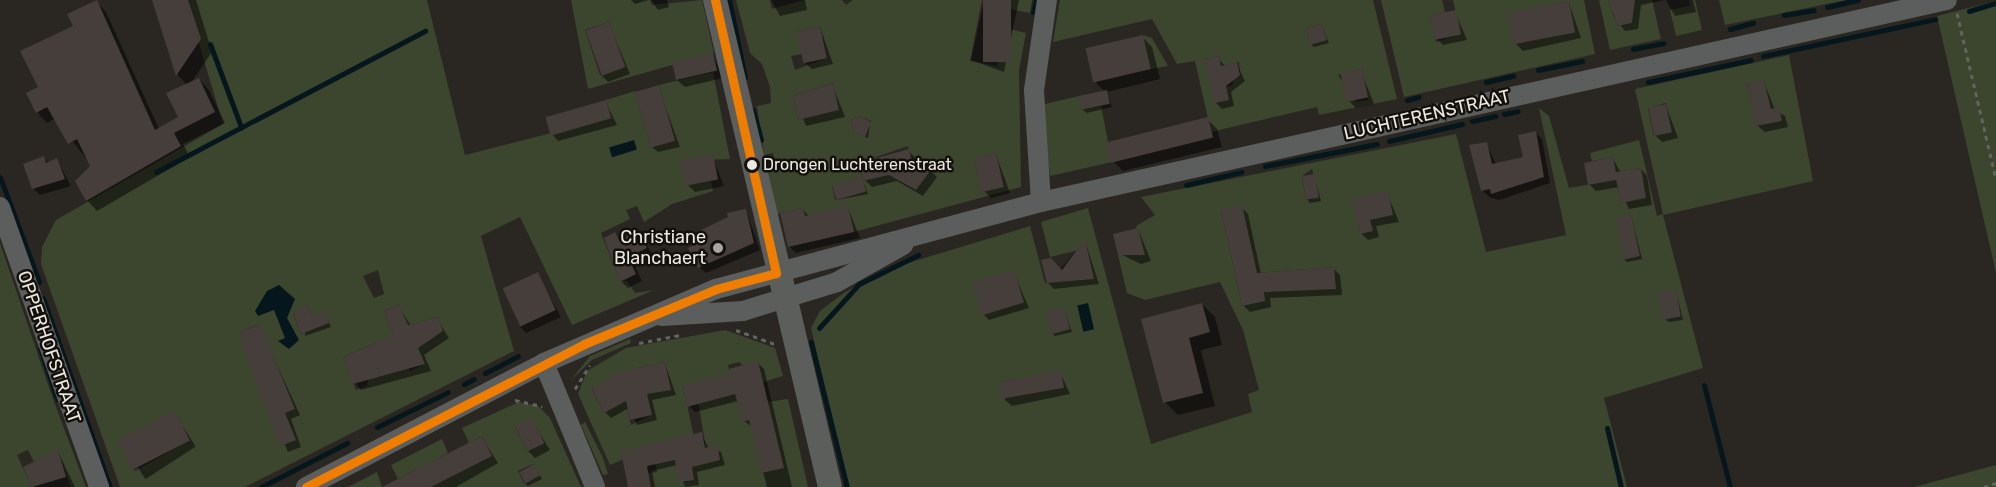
<!DOCTYPE html>
<style>
body{margin:0}
#map{position:relative;width:1996px;height:487px;overflow:hidden;background:#2a2722;font-family:Rubik,sans-serif}
div>[style]{position:absolute}
.green>*{inset:0;background:#3c452e}
.water>*{inset:0;background:#05171c;transform-origin:0 0}
.shadow>*{inset:0;background:#0007;transform-origin:0 0}
.stream>*{height:5px;margin:-2.5px;padding:0 2.5px;transform-origin:2.5px;border-radius:2.5px;background:#05171c}
.building>*{inset:0;background:#463e3a;transform-origin:0 0}
.path>*{height:3px;margin-top:-1.5px;transform-origin:0;background:repeating-linear-gradient(90deg,#636462 0 4.5px,transparent 0 9px)}
.minor>*{height:20px;margin:-10px;padding:0 10px;transform-origin:10px;border-radius:10px;background:#5b5e5c}
.major>*{height:24px;margin:-12px;padding:0 12px;transform-origin:12px;border-radius:12px;background:#5c5e5b}
.bus-1>*{height:9px;margin:-4.5px;padding:0 4.5px;transform-origin:4.5px;border-radius:4.5px;background:#ef7d00}
.dots>*{width:16px;height:16px;translate:-50% -50%;box-sizing:border-box;border:3px solid #14110d;border-radius:50%}
span{translate:-50% -50%;white-space:nowrap;text-align:center;line-height:1.15;-webkit-text-stroke:5px #14110d;paint-order:stroke}
.bus-label{font-size:16px;color:#ece8e2}
.left{translate:0 -50%;text-align:left}
.street-label{font-size:18px;color:#ece8e2}
.poi-label{font-size:18px;color:#ece8e2}
.right{translate:-100% -50%;text-align:right}
</style>
<div id="map">
<div class="green">
<i style="clip-path:polygon(evenodd,186px 0,427px 0,465px 155px,611px 118px,606px 100px,635px 91px,651px 147px,674px 141px,659px 85px,713px 72px,730px 159px,681px 161px,687px 185px,711px 181px,713px 191px,672px 204px,644px 222px,637px 206px,626px 210px,630px 219px,601px 233px,620px 281px,627px 281px,635px 293px,654px 290px,572px 325px,520px 217px,481px 236px,514px 351px,245px 487px,120px 487px,41px 264px,42px 247px,56px 220px,223px 124px,186px 0,378px 270px,384px 294px,374px 298px,363px 276px,378px 270px,186px 0,399px 305px,405px 326px,437px 317px,443px 331px,417px 348px,425px 364px,410px 371px,384px 311px,399px 305px,186px 0,308px 306px,316px 328px,301px 334px,293px 313px,308px 306px,186px 0,259px 324px,295px 409px,272px 418px,239px 333px,259px 324px,186px 0,375px 343px,367px 386px,356px 390px,343px 357px,375px 343px,186px 0,175px 412px,190px 440px,135px 471px,119px 441px,175px 412px)"></i>
<i style="clip-path:polygon(evenodd,571px 0,650px 0,652px 5px,702px 0,714px 53px,588px 89px,571px 0,609px 22px,624px 67px,600px 75px,585px 30px,609px 22px)"></i>
<i style="clip-path:polygon(evenodd,736px 0,770px 0,772px 9px,805px 0,842px 0,846px 5px,853px 0,982px 0,970px 61px,997px 66px,1005px 28px,1026px 33px,1019px 70px,1021px 187px,854px 232px,805px 216px,803px 208px,777px 214px,767px 169px,776px 166px,773px 153px,764px 155px,757px 106px,771px 103px,770px 87px,762px 64px,750px 53px,736px 0,820px 26px,827px 58px,795px 70px,791px 56px,802px 54px,797px 31px,820px 26px,736px 0,833px 83px,839px 110px,798px 120px,793px 96px,833px 83px,736px 0,861px 117px,871px 121px,865px 136px,854px 132px,851px 120px,861px 117px,736px 0,908px 146px,911px 158px,931px 170px,916px 190px,889px 175px,863px 181px,866px 191px,835px 200px,832px 186px,862px 177px,859px 163px,908px 146px,736px 0,996px 153px,1004px 186px,982px 192px,974px 159px,996px 153px)"></i>
<i style="clip-path:polygon(1011px 0,1032px 0,1030px 13px,1009px 9px)"></i>
<i style="clip-path:polygon(evenodd,1060px 0,1373px 0,1397px 99px,1319px 115px,1317px 107px,1211px 132px,1195px 61px,1177px 64px,1152px 19px,1053px 42px,1060px 0,1321px 24px,1326px 40px,1310px 44px,1306px 28px,1321px 24px,1060px 0,1219px 56px,1221px 66px,1239px 62px,1240px 75px,1232px 77px,1233px 85px,1215px 89px,1205px 59px,1219px 56px,1060px 0,1362px 69px,1368px 100px,1356px 102px,1338px 75px,1362px 69px)"></i>
<i style="clip-path:polygon(evenodd,1381px 0,1442px 0,1445px 12px,1430px 16px,1436px 42px,1461px 34px,1453px 0,1584px 0,1595px 54px,1404px 97px,1381px 0,1569px 1px,1575px 32px,1515px 44px,1509px 15px,1569px 1px)"></i>
<i style="clip-path:polygon(1599px 0,1608px 0,1618px 26px,1632px 23px,1635px 0,1652px 0,1661px 39px,1610px 50px)"></i>
<i style="clip-path:polygon(1689px 0,1695px 0,1702px 30px,1676px 36px,1670px 10px,1690px 6px)"></i>
<i style="clip-path:polygon(1719px 0,1846px 0,1725px 25px)"></i>
<i style="clip-path:polygon(1996px 1px,1996px 273px,1937px 16px)"></i>
<i style="clip-path:polygon(1143px 35px,1152px 38px,1168px 66px,1151px 69px)"></i>
<i style="clip-path:polygon(evenodd,1789px 55px,1813px 181px,1663px 215px,1703px 368px,1604px 398px,1627px 487px,847px 487px,811px 328px,820px 311px,845px 292px,895px 267px,1030px 226px,1045px 283px,1094px 279px,1087px 248px,1050px 257px,1041px 222px,1088px 208px,1151px 444px,1252px 412px,1248px 394px,1259px 390px,1243px 330px,1220px 282px,1145px 300px,1127px 293px,1118px 255px,1145px 255px,1136px 226px,1155px 215px,1141px 197px,1456px 134px,1486px 252px,1566px 235px,1539px 108px,1549px 116px,1569px 188px,1616px 180px,1621px 203px,1646px 198px,1641px 168px,1616px 172px,1613px 157px,1592px 161px,1590px 153px,1639px 140px,1657px 216px,1663px 214px,1635px 89px,1789px 55px,1764px 81px,1771px 109px,1782px 121px,1757px 126px,1747px 84px,1764px 81px,1789px 55px,1666px 103px,1672px 131px,1654px 136px,1648px 108px,1666px 103px,1789px 55px,1312px 169px,1319px 198px,1306px 200px,1302px 176px,1312px 169px,1789px 55px,1353px 199px,1393px 215px,1370px 220px,1372px 231px,1360px 233px,1353px 199px,1789px 55px,1221px 210px,1257px 273px,1334px 267px,1264px 292px,1242px 306px,1221px 210px)"></i>
<i style="clip-path:polygon(1079px 96px,1082px 110px,1101px 106px,1112px 162px,1050px 176px,1041px 105px)"></i>
<i style="clip-path:polygon(0 243px,53px 399px,86px 487px,71px 487px,58px 451px,34px 462px,28px 450px,17px 455px,32px 487px,0 487px)"></i>
<i style="clip-path:polygon(evenodd,725px 330px,775px 348px,783px 376px,763px 382px,739px 362px,728px 365px,743px 421px,770px 415px,768px 402px,788px 399px,808px 487px,651px 487px,648px 473px,657px 472px,652px 447px,610px 465px,578px 394px,587px 371px,626px 348px,725px 330px,665px 362px,670px 383px,647px 394px,637px 368px,665px 362px,725px 330px,616px 376px,628px 400px,604px 413px,592px 389px,616px 376px,725px 330px,695px 383px,705px 443px,696px 446px,683px 386px,695px 383px,725px 330px,648px 399px,651px 415px,631px 425px,626px 403px,648px 399px,725px 330px,777px 439px,784px 468px,762px 473px,777px 439px)"></i>
<i style="clip-path:polygon(630px 339px,631px 343px,592px 360px,570px 381px,590px 356px)"></i>
<i style="clip-path:polygon(evenodd,519px 402px,538px 406px,550px 418px,581px 487px,429px 487px,415px 470px,398px 479px,391px 465px,442px 439px,448px 453px,432px 462px,492px 456px,482px 436px,469px 443px,462px 428px,519px 402px,532px 419px,544px 443px,527px 451px,515px 427px,532px 419px,519px 402px,533px 464px,540px 475px,524px 483px,518px 471px,533px 464px)"></i>
<i style="clip-path:polygon(585px 422px,603px 458px,608px 474px,603px 475px,581px 425px)"></i>
<i style="clip-path:polygon(1996px 465px,1996px 487px,1914px 487px)"></i>
<i style="clip-path:polygon(377px 472px,382px 487px,348px 487px,350px 486px)"></i>
</div>
<div class="water">
<i style="left:634px;top:140px;width:10px;height:26px;rotate:73deg"></i>
<i style="clip-path:polygon(279px 285px,295px 299px,287px 318px,299px 340px,289px 349px,278px 341px,285px 338px,274px 310px,258px 316px,255px 311px,267px 291px)"></i>
<i style="left:1088px;top:303px;width:27px;height:11px;rotate:77deg"></i>
</div>
<div class="shadow">
<i style="clip-path:polygon(153px 0,196px 0,212px 52px,191px 83px,199px 79px,209px 90px,225px 123px,183px 144px,190px 157px,97px 211px,87px 200px,92px 166px,55px 119px,47px 123px,37px 112px,40px 88px,96px 1px,106px 12px,159px 129px,180px 117px,187px 85px,178px 75px)"></i>
<i style="clip-path:polygon(631px 0,649px 0,635px 4px)"></i>
<i style="clip-path:polygon(651px 0,667px 0,669px 7px,658px 10px)"></i>
<i style="clip-path:polygon(771px 0,805px 0,807px 10px,780px 16px)"></i>
<i style="clip-path:polygon(984px 0,1019px 0,1004px 72px,971px 60px)"></i>
<i style="clip-path:polygon(1611px 0,1665px 0,1641px 5px,1638px 29px,1625px 31px,1613px 15px)"></i>
<i style="clip-path:polygon(1666px 0,1693px 0,1696px 12px,1675px 16px)"></i>
<i style="clip-path:polygon(1569px 3px,1581px 38px,1523px 51px,1516px 44px)"></i>
<i style="clip-path:polygon(1455px 12px,1467px 40px,1443px 45px,1437px 39px)"></i>
<i style="clip-path:polygon(609px 24px,630px 74px,608px 82px,601px 75px)"></i>
<i style="clip-path:polygon(1321px 25px,1329px 43px,1314px 47px,1311px 44px)"></i>
<i style="clip-path:polygon(820px 27px,833px 64px,812px 69px,805px 63px)"></i>
<i style="clip-path:polygon(1142px 37px,1152px 47px,1160px 79px,1107px 92px,1112px 107px,1087px 113px,1083px 110px,1105px 92px,1095px 82px)"></i>
<i style="clip-path:polygon(713px 55px,723px 78px,685px 87px,678px 81px,675px 66px)"></i>
<i style="clip-path:polygon(1218px 58px,1225px 66px,1237px 64px,1245px 81px,1231px 92px,1234px 106px,1222px 109px,1216px 103px)"></i>
<i style="clip-path:polygon(1361px 71px,1374px 104px,1356px 108px,1349px 101px)"></i>
<i style="clip-path:polygon(1764px 82px,1775px 110px,1785px 116px,1788px 127px,1765px 132px,1758px 126px,1749px 85px)"></i>
<i style="clip-path:polygon(832px 84px,845px 117px,806px 126px,794px 96px)"></i>
<i style="clip-path:polygon(658px 87px,680px 147px,658px 152px,652px 147px)"></i>
<i style="clip-path:polygon(605px 101px,617px 125px,558px 141px,552px 134px)"></i>
<i style="clip-path:polygon(1666px 106px,1678px 138px,1662px 142px,1655px 135px)"></i>
<i style="clip-path:polygon(1207px 119px,1217px 129px,1222px 147px,1123px 171px,1113px 161px)"></i>
<i style="clip-path:polygon(870px 123px,868px 138px,859px 134px)"></i>
<i style="clip-path:polygon(1535px 132px,1542px 139px,1550px 183px,1499px 200px,1489px 197px,1482px 190px,1486px 143px,1496px 164px,1525px 158px)"></i>
<i style="clip-path:polygon(908px 151px,937px 177px,923px 196px,897px 181px,872px 187px,865px 180px)"></i>
<i style="clip-path:polygon(996px 155px,1010px 193px,991px 198px,984px 191px)"></i>
<i style="clip-path:polygon(712px 156px,724px 186px,695px 192px,688px 185px)"></i>
<i style="clip-path:polygon(43px 158px,49px 163px,57px 160px,71px 186px,40px 195px,33px 188px)"></i>
<i style="clip-path:polygon(1613px 159px,1621px 173px,1641px 169px,1647px 176px,1652px 205px,1629px 209px,1619px 187px,1596px 191px,1589px 184px)"></i>
<i style="clip-path:polygon(1314px 175px,1321px 201px,1310px 203px,1307px 199px)"></i>
<i style="clip-path:polygon(862px 179px,868px 194px,837px 200px,834px 187px)"></i>
<i style="clip-path:polygon(1387px 193px,1399px 222px,1376px 226px,1379px 237px,1368px 240px,1361px 233px)"></i>
<i style="clip-path:polygon(1241px 207px,1248px 214px,1261px 274px,1333px 268px,1340px 275px,1342px 295px,1270px 298px,1271px 307px,1250px 312px,1243px 305px)"></i>
<i style="clip-path:polygon(848px 208px,860px 238px,796px 253px,789px 246px,803px 210px,810px 217px)"></i>
<i style="clip-path:polygon(746px 210px,760px 250px,706px 273px,699px 267px,704px 242px)"></i>
<i style="clip-path:polygon(1631px 215px,1642px 259px,1627px 262px,1624px 259px)"></i>
<i style="clip-path:polygon(1138px 229px,1151px 261px,1141px 264px,1120px 254px)"></i>
<i style="clip-path:polygon(639px 233px,653px 255px,634px 264px,642px 281px,628px 288px,621px 281px,615px 234px,622px 241px)"></i>
<i style="clip-path:polygon(1085px 241px,1099px 284px,1054px 289px,1048px 283px)"></i>
<i style="clip-path:polygon(1013px 271px,1029px 308px,989px 320px,983px 314px)"></i>
<i style="clip-path:polygon(537px 274px,561px 317px,526px 333px,520px 327px)"></i>
<i style="clip-path:polygon(1676px 291px,1683px 320px,1669px 322px,1665px 319px)"></i>
<i style="clip-path:polygon(1202px 304px,1215px 317px,1222px 345px,1201px 350px,1215px 406px,1178px 415px,1165px 402px,1143px 320px)"></i>
<i style="clip-path:polygon(399px 307px,411px 326px,436px 318px,449px 338px,424px 355px,431px 371px,361px 390px,355px 383px,396px 336px)"></i>
<i style="clip-path:polygon(308px 308px,313px 317px,324px 312px,331px 327px,305px 336px)"></i>
<i style="clip-path:polygon(1064px 309px,1072px 332px,1055px 336px,1052px 333px)"></i>
<i style="clip-path:polygon(259px 326px,300px 415px,291px 419px,301px 447px,288px 452px,240px 334px)"></i>
<i style="clip-path:polygon(758px 363px,764px 369px,792px 487px,767px 487px,752px 427px,744px 421px,738px 401px,695px 412px,689px 406px)"></i>
<i style="clip-path:polygon(665px 364px,676px 395px,652px 400px,657px 420px,637px 425px,629px 408px,611px 418px,605px 412px)"></i>
<i style="clip-path:polygon(1060px 372px,1070px 394px,1012px 406px,1005px 400px,1001px 382px)"></i>
<i style="left:174px;top:413px;width:40px;height:60px;rotate:57deg"></i>
<i style="clip-path:polygon(531px 420px,550px 450px,535px 458px,528px 451px)"></i>
<i style="clip-path:polygon(701px 434px,709px 448px,721px 452px,725px 465px,697px 472px,699px 485px,685px 487px,677px 465px,652px 471px,655px 487px,632px 487px,623px 452px)"></i>
<i style="clip-path:polygon(482px 438px,498px 463px,456px 487px,384px 487px)"></i>
<i style="clip-path:polygon(58px 452px,75px 487px,34px 487px,25px 468px)"></i>
<i style="clip-path:polygon(534px 465px,542px 479px,528px 486px,525px 483px)"></i>
</div>
<div class="stream">
<i style="left:729px;top:0;width:79px;rotate:78.3deg"></i>
<i style="left:1827px;top:7px;width:32px;rotate:-13deg"></i>
<i style="left:1969px;top:11px;width:28px;rotate:-17deg"></i>
<i style="left:1033px;top:12px;width:12px;rotate:-76deg"></i>
<i style="left:1784px;top:15px;width:30px;rotate:-9deg"></i>
<i style="left:1730px;top:29px;width:24px;rotate:-15deg"></i>
<i style="left:210px;top:44px;width:89px;rotate:69.5deg"></i>
<i style="left:1633px;top:49px;width:31px;rotate:-11deg"></i>
<i style="left:1763px;top:56px;width:176px;rotate:-12.1deg"></i>
<i style="left:1538px;top:70px;width:45px;rotate:-11.6deg"></i>
<i style="left:1486px;top:82px;width:28px;rotate:-13deg"></i>
<i style="left:1648px;top:82px;width:105px;rotate:-12.1deg"></i>
<i style="left:1407px;top:100px;width:12px;rotate:-14deg"></i>
<i style="left:753px;top:110px;width:31px;rotate:75deg"></i>
<i style="left:1504px;top:114px;width:14px;rotate:-12deg"></i>
<i style="left:1472px;top:121px;width:24px;rotate:-12deg"></i>
<i style="left:1389px;top:141px;width:75px;rotate:-13.1deg"></i>
<i style="left:1265px;top:166px;width:114px;rotate:-11.1deg"></i>
<i style="left:156px;top:172px;width:304px;rotate:-27.7deg"></i>
<i style="left:0;top:177px;width:112px;rotate:69.6deg"></i>
<i style="left:1186px;top:185px;width:57px;rotate:-13.3deg"></i>
<i style="left:43px;top:298px;width:201px;rotate:70.5deg"></i>
<i style="left:819px;top:328px;width:59px;rotate:-47.7deg"></i>
<i style="left:859px;top:284px;width:66px;rotate:-26.2deg"></i>
<i style="left:811px;top:342px;width:149px;rotate:76.1deg"></i>
<i style="left:40px;top:348px;width:54px;rotate:71.6deg"></i>
<i style="left:485px;top:373px;width:37px;rotate:-27deg"></i>
<i style="left:464px;top:384px;width:11px;rotate:-27deg"></i>
<i style="left:1704px;top:385px;width:105px;rotate:75.7deg"></i>
<i style="left:377px;top:427px;width:79px;rotate:-26.2deg"></i>
<i style="left:1607px;top:428px;width:61px;rotate:76.7deg"></i>
<i style="left:261px;top:487px;width:97px;rotate:-27.1deg"></i>
</div>
<div class="building">
<i style="clip-path:polygon(97px 0,155px 130px,178px 117px,166px 93px,199px 78px,215px 112px,174px 133px,181px 146px,86px 201px,75px 181px,90px 166px,77px 139px,68px 144px,47px 107px,36px 113px,26px 93px,38px 87px,20px 51px,73px 26px,67px 14px)"></i>
<i style="clip-path:polygon(152px 0,188px 0,201px 39px,176px 76px)"></i>
<i style="left:983px;top:0;width:28px;height:62px"></i>
<i style="clip-path:polygon(1608px 0,1635px 0,1632px 23px,1618px 26px)"></i>
<i style="left:1569px;top:1px;width:32px;height:62px;rotate:79deg"></i>
<i style="left:1456px;top:10px;width:25px;height:27px;rotate:78deg"></i>
<i style="left:609px;top:22px;width:48px;height:25px;rotate:70deg"></i>
<i style="clip-path:polygon(1321px 24px,1327px 40px,1310px 45px,1306px 28px)"></i>
<i style="left:820px;top:26px;width:33px;height:24px;rotate:78deg"></i>
<i style="left:1143px;top:35px;width:35px;height:59px;rotate:77deg"></i>
<i style="left:713px;top:53px;width:18px;height:42px;rotate:77deg"></i>
<i style="clip-path:polygon(1219px 56px,1221px 66px,1237px 62px,1240px 75px,1226px 86px,1229px 100px,1215px 103px,1204px 59px)"></i>
<i style="left:1362px;top:69px;width:29px;height:22px;rotate:78deg"></i>
<i style="clip-path:polygon(1764px 80px,1771px 109px,1779px 107px,1782px 121px,1756px 126px,1747px 84px)"></i>
<i style="clip-path:polygon(833px 83px,839px 110px,798px 120px,793px 96px)"></i>
<i style="left:659px;top:85px;width:58px;height:25px;rotate:74deg"></i>
<i style="left:1107px;top:90px;width:14px;height:29px;rotate:78deg"></i>
<i style="left:606px;top:100px;width:19px;height:63px;rotate:74deg"></i>
<i style="left:1666px;top:104px;width:29px;height:18px;rotate:78deg"></i>
<i style="clip-path:polygon(861px 117px,871px 122px,865px 137px,854px 132px,851px 120px)"></i>
<i style="left:1208px;top:117px;width:21px;height:105px;rotate:76deg"></i>
<i style="clip-path:polygon(1536px 131px,1544px 177px,1491px 194px,1490px 189px,1481px 191px,1469px 145px,1487px 142px,1492px 164px,1523px 157px,1518px 135px)"></i>
<i style="clip-path:polygon(909px 149px,911px 158px,931px 170px,916px 190px,889px 175px,863px 181px,859px 163px)"></i>
<i style="left:996px;top:153px;width:35px;height:23px;rotate:77deg"></i>
<i style="left:713px;top:154px;width:26px;height:33px;rotate:79deg"></i>
<i style="clip-path:polygon(44px 156px,46px 163px,57px 158px,65px 179px,32px 189px,23px 164px)"></i>
<i style="clip-path:polygon(1613px 157px,1616px 172px,1641px 168px,1646px 198px,1621px 203px,1616px 180px,1588px 185px,1584px 163px)"></i>
<i style="left:1315px;top:174px;width:24px;height:13px;rotate:81deg"></i>
<i style="left:862px;top:177px;width:15px;height:31px;rotate:74deg"></i>
<i style="clip-path:polygon(1388px 191px,1393px 215px,1370px 220px,1373px 231px,1360px 234px,1352px 199px)"></i>
<i style="clip-path:polygon(1242px 205px,1257px 273px,1334px 267px,1336px 289px,1264px 292px,1265px 301px,1242px 306px,1221px 210px)"></i>
<i style="clip-path:polygon(848px 206px,854px 232px,788px 247px,780px 213px,803px 208px,805px 216px)"></i>
<i style="clip-path:polygon(746px 209px,754px 243px,698px 268px,688px 248px,702px 241px,697px 232px,728px 217px,727px 213px)"></i>
<i style="left:1631px;top:214px;width:43px;height:16px;rotate:78deg"></i>
<i style="clip-path:polygon(1138px 228px,1145px 255px,1118px 255px,1113px 234px)"></i>
<i style="clip-path:polygon(639px 231px,647px 248px,628px 257px,636px 274px,620px 282px,604px 238px,615px 232px,619px 240px)"></i>
<i style="clip-path:polygon(1085px 239px,1094px 279px,1047px 283px,1041px 260px,1051px 258px,1062px 270px)"></i>
<i style="left:1014px;top:270px;width:34px;height:44px;rotate:73deg"></i>
<i style="left:538px;top:272px;width:42px;height:39px;rotate:65deg"></i>
<i style="left:1676px;top:289px;width:28px;height:18px;rotate:80deg"></i>
<i style="clip-path:polygon(1202px 303px,1210px 332px,1189px 338px,1203px 393px,1163px 403px,1141px 319px)"></i>
<i style="clip-path:polygon(399px 305px,408px 325px,437px 317px,443px 331px,418px 348px,425px 364px,353px 384px,343px 357px,394px 335px,384px 311px)"></i>
<i style="clip-path:polygon(308px 306px,312px 315px,325px 311px,329px 323px,301px 334px,293px 312px)"></i>
<i style="left:1064px;top:307px;width:23px;height:19px;rotate:75deg"></i>
<i style="clip-path:polygon(260px 324px,295px 409px,285px 413px,296px 440px,280px 446px,238px 333px)"></i>
<i style="clip-path:polygon(758px 361px,784px 468px,762px 473px,749px 420px,743px 422px,735px 394px,687px 407px,683px 385px,730px 375px,729px 369px)"></i>
<i style="clip-path:polygon(665px 362px,671px 390px,647px 394px,652px 415px,630px 420px,626px 401px,604px 413px,592px 388px,619px 372px)"></i>
<i style="left:1061px;top:371px;width:17px;height:63px;rotate:80deg"></i>
<i style="left:175px;top:411px;width:33px;height:64px;rotate:63deg"></i>
<i style="left:532px;top:418px;width:28px;height:19px;rotate:64deg"></i>
<i style="clip-path:polygon(702px 432px,705px 448px,717px 444px,720px 460px,692px 467px,694px 480px,678px 482px,675px 460px,647px 466px,651px 487px,628px 487px,621px 451px)"></i>
<i style="clip-path:polygon(482px 436px,492px 456px,431px 487px,382px 487px)"></i>
<i style="clip-path:polygon(58px 450px,66px 477px,32px 487px,23px 467px)"></i>
<i style="left:534px;top:464px;width:13px;height:17px;rotate:61deg"></i>
</div>
<div class="path">
<i style="left:1957px;top:13px;width:171px;rotate:76.8deg"></i>
<i style="left:736px;top:330px;width:41px;rotate:19.7deg"></i>
<i style="left:639px;top:343px;width:42px;rotate:-11deg"></i>
<i style="left:575px;top:389px;width:28px;rotate:-58deg"></i>
<i style="left:515px;top:400px;width:28px;rotate:13deg"></i>
<i style="left:1984px;top:487px;width:13px;rotate:-18deg"></i>
</div>
<div class="minor">
<i style="left:1041px;top:202px;width:112px;rotate:-93.6deg"></i>
<i style="left:1034px;top:90px;width:91px;rotate:-81.8deg"></i>
<i style="left:0;top:207px;width:297px;rotate:70.5deg"></i>
<i style="left:662px;top:316px;width:81px;rotate:-3.5deg"></i>
<i style="left:743px;top:311px;width:98px;rotate:-17.1deg"></i>
<i style="left:837px;top:282px;width:76px;rotate:-29.3deg"></i>
<i style="left:544px;top:363px;width:134px;rotate:67.6deg"></i>
<i style="left:306px;top:487px;width:268px;rotate:-27.5deg"></i>
<i style="left:544px;top:363px;width:187px;rotate:-23.3deg"></i>
<i style="left:716px;top:289px;width:336px;rotate:-15deg"></i>
<i style="left:1041px;top:202px;width:928px;rotate:-12.57deg"></i>
</div>
<div class="major">
<i style="left:715px;top:0;width:500px;rotate:76.71deg"></i>
</div>
<div class="bus-1">
<i style="left:715px;top:0;width:280px;rotate:77.4deg"></i>
<i style="left:306px;top:487px;width:313px;rotate:-27.2deg"></i>
<i style="left:584px;top:344px;width:143px;rotate:-22.6deg"></i>
<i style="left:716px;top:289px;width:62px;rotate:-14.9deg"></i>
</div>
<div class="dots">
<i style="left:752px;top:165px;background:#ece8e2"></i>
<i style="left:718px;top:248px;background:#a8a49f"></i>
</div>
<div class="bus-label">
<span class="left" style="left:763px;top:165px">Drongen Luchterenstraat</span>
</div>
<div class="street-label">
<span style="left:1427px;top:115px;rotate:-13deg">LUCHTERENSTRAAT</span>
<span style="left:49px;top:347px;rotate:71deg">OPPERHOFSTRAAT</span>
</div>
<div class="poi-label">
<span class="right" style="left:706px;top:248px">Christiane<br>Blanchaert</span>
</div>
</div>
